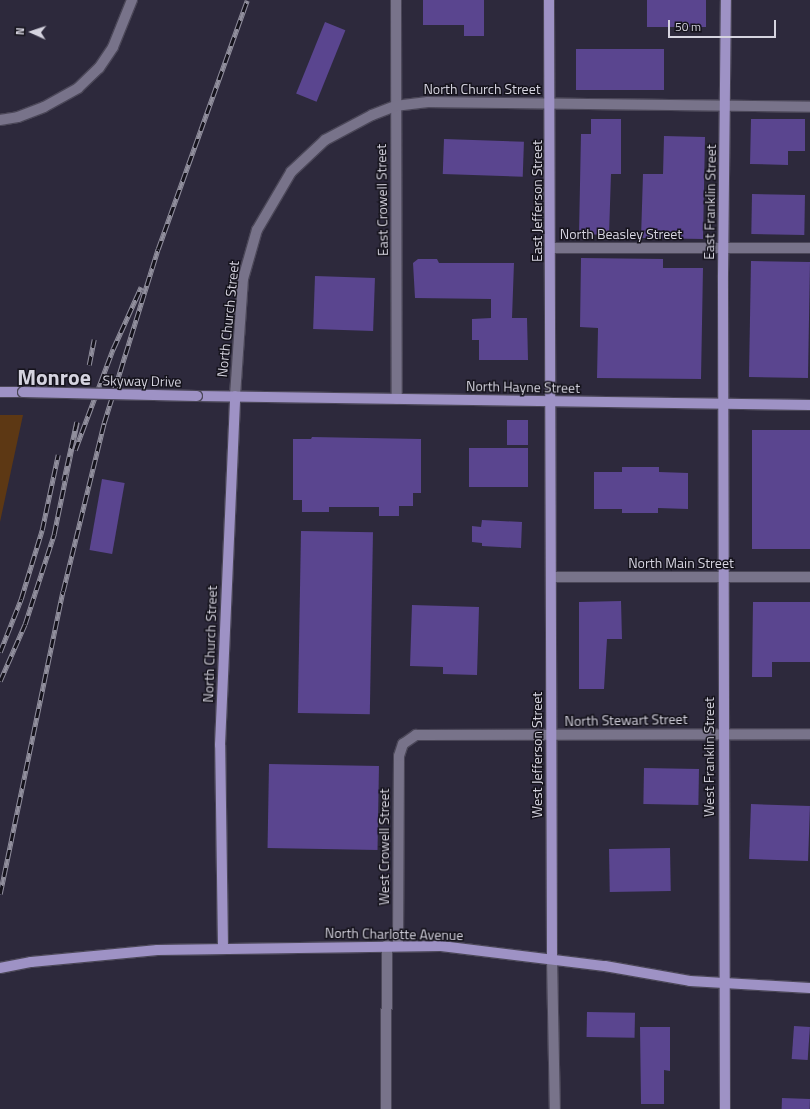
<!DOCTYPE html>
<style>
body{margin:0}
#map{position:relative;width:810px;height:1109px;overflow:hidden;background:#2d293c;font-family:"Titillium Web",sans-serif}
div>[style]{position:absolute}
.green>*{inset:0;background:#5d3814}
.building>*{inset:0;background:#5a458f;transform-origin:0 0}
.roads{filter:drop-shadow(1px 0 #4b4758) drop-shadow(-1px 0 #4b4758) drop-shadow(0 1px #4b4758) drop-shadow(0 -1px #4b4758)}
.minor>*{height:10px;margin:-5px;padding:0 5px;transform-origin:5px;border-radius:5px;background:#78738a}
.major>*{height:10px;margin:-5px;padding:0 5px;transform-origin:5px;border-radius:5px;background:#9e92c5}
.rail>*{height:4.5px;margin-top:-2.25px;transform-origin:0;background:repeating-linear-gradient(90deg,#15131c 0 9px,#918f9d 0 18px);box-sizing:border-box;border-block:1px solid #918f9d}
.bridges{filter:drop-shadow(1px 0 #4b4758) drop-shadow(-1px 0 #4b4758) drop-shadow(0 1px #4b4758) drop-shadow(0 -1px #4b4758)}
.major-bridge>*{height:10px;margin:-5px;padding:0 5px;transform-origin:5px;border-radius:5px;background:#9e92c5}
span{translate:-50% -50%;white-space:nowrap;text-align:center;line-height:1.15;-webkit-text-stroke:3px #15131c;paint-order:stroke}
.street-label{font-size:14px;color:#d5d3df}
.town-label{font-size:22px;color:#d5d3df;font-weight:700}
.north{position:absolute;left:12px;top:12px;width:40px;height:40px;-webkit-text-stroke:3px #15131c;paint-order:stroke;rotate:273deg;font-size:11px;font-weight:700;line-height:16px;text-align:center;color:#d5d3df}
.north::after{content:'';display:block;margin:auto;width:14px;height:18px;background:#d5d3df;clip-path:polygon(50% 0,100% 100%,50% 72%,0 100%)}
.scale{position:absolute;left:668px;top:20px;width:108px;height:18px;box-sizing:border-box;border:2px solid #d5d3df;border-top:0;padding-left:5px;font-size:12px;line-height:14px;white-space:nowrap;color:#d5d3df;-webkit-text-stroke:3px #15131c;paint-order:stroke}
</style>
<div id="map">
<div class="green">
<i style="clip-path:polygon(0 415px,23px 415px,0 522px)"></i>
</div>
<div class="building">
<i style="clip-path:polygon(423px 0,484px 0,484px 36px,464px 36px,464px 25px,423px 25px)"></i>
<i style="left:647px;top:0;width:59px;height:27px"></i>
<i style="left:325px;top:22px;width:22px;height:77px;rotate:22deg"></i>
<i style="left:576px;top:49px;width:88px;height:41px"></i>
<i style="clip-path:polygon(591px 119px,621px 119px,621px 174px,611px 174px,609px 235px,579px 234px,581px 134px,591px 134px)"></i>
<i style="clip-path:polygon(751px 119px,805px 119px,805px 151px,788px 151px,788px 165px,750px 164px)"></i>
<i style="clip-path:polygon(664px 136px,705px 137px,703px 239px,641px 238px,643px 174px,663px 174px)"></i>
<i style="left:444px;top:139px;width:80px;height:35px;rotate:2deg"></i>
<i style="left:752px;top:194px;width:53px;height:40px;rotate:1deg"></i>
<i style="clip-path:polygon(581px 258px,663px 259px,663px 268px,703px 268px,701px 379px,597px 378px,598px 328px,580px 327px)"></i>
<i style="clip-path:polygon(418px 259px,437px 259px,439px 263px,514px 263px,512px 318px,527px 318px,528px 360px,479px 360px,479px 340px,472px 340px,472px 319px,491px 318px,491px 299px,415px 298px,413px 263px)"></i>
<i style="left:751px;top:261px;width:59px;height:116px;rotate:1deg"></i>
<i style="left:315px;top:276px;width:60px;height:53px;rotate:2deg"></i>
<i style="left:507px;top:420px;width:21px;height:25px"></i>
<i style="left:752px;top:430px;width:58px;height:119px"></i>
<i style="clip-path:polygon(312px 437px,421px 439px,421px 493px,413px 493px,413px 506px,399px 506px,399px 516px,379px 516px,379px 507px,329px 507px,329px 512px,302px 512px,302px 500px,293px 500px,293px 439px,311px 439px)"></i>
<i style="left:469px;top:448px;width:59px;height:39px"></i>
<i style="clip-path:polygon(622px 467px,659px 467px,659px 472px,688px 473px,688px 509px,658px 508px,658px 513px,622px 513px,622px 509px,594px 509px,594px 472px,622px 472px)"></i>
<i style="left:102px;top:479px;width:23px;height:72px;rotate:10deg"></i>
<i style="clip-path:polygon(482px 520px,522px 522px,521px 548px,482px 546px,482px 543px,472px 542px,472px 526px,481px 527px)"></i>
<i style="left:301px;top:531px;width:72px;height:182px;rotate:1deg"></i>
<i style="clip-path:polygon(621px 601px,622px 639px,607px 639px,604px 689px,579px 689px,579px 602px)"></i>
<i style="clip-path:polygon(753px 602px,810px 602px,810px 662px,772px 662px,772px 677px,752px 677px)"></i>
<i style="clip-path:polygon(412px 605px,479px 607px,477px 675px,443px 674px,443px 667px,410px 666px)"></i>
<i style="left:269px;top:764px;width:110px;height:84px;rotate:1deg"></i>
<i style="left:644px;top:768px;width:55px;height:36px;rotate:1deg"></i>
<i style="left:751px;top:804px;width:59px;height:55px;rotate:2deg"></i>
<i style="left:670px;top:848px;width:43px;height:61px;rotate:89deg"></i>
<i style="left:587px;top:1012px;width:48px;height:25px;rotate:1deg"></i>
<i style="left:794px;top:1026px;width:16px;height:33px;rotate:4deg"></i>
<i style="clip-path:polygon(640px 1027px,670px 1027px,670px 1071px,664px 1070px,664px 1104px,641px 1104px)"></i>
<i style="left:782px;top:1098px;width:28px;height:11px;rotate:2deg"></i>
</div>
<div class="roads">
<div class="minor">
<i style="left:396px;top:0;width:399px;rotate:89.9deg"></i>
<i style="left:0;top:120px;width:18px;rotate:-9deg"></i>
<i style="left:18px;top:117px;width:28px;rotate:-21deg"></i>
<i style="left:44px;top:107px;width:39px;rotate:-29deg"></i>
<i style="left:78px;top:88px;width:29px;rotate:-44deg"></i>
<i style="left:99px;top:68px;width:25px;rotate:-56deg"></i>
<i style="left:113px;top:47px;width:51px;rotate:-68deg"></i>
<i style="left:551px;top:248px;width:259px"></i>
<i style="left:235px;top:396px;width:117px;rotate:-86.1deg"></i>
<i style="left:243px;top:279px;width:51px;rotate:-74.1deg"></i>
<i style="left:257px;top:230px;width:67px;rotate:-59.6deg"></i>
<i style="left:291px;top:172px;width:47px;rotate:-43.3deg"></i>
<i style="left:325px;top:140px;width:53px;rotate:-28deg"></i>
<i style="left:372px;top:115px;width:25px;rotate:-21deg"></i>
<i style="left:395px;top:106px;width:33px;rotate:-7deg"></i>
<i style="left:428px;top:102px;width:382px;rotate:0.7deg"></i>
<i style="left:551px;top:577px;width:259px"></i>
<i style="left:398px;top:945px;width:189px;rotate:-89.7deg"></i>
<i style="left:399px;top:756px;width:13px;rotate:-72deg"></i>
<i style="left:403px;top:744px;width:16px;rotate:-35deg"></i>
<i style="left:416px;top:735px;width:394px;rotate:-0.1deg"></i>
<i style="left:552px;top:959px;width:150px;rotate:88.9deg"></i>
<i style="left:386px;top:1109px;width:164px;rotate:-89.7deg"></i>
</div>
<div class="major">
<i style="left:549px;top:0;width:959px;rotate:89.82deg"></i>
<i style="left:0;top:392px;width:23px"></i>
<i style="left:197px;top:396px;width:613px;rotate:0.84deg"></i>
<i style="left:223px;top:948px;width:203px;rotate:-90.8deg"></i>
<i style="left:220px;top:745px;width:349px;rotate:-87.5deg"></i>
<i style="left:0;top:968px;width:32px;rotate:-11deg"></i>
<i style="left:31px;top:962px;width:127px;rotate:-5.4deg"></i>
<i style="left:157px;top:950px;width:284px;rotate:-0.8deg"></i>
<i style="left:441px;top:946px;width:165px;rotate:7deg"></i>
<i style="left:605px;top:966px;width:86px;rotate:10deg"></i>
<i style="left:690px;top:981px;width:120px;rotate:3.3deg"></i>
<i style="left:725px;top:1109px;width:834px;rotate:-90.14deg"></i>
<i style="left:723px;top:275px;width:275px;rotate:-89.4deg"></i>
</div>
</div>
<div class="rail">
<i style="left:89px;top:365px;width:26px;rotate:-79deg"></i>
<i style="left:75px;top:450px;width:108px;rotate:-69.4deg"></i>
<i style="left:113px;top:349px;width:68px;rotate:-65.7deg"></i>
<i style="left:0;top:652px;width:57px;rotate:-68.4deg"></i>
<i style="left:21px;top:599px;width:72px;rotate:-73.1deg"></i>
<i style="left:42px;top:530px;width:77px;rotate:-78deg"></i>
<i style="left:0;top:681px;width:62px;rotate:-66.3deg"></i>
<i style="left:25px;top:624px;width:95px;rotate:-72.1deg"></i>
<i style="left:54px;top:534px;width:114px;rotate:-78.4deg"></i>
<i style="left:77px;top:422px;width:60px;rotate:102.4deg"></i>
<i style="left:0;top:894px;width:309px;rotate:-78.3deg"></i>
<i style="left:63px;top:591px;width:173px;rotate:-76.3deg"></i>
<i style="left:104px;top:423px;width:182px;rotate:-72.8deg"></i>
<i style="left:158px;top:249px;width:264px;rotate:-70.3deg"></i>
</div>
<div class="bridges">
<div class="major-bridge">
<i style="left:23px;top:392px;width:174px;rotate:1.3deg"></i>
</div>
</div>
<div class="street-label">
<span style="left:482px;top:89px">North Church Street</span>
<span style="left:382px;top:200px;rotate:-91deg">East Crowell Street</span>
<span style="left:537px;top:201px;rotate:-90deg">East Jefferson Street</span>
<span style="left:710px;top:202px;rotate:-89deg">East Franklin Street</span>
<span style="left:621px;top:234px">North Beasley Street</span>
<span style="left:228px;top:319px;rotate:-84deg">North Church Street</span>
<span style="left:142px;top:381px;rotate:1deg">Skyway Drive</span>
<span style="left:523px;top:387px;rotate:1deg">North Hayne Street</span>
<span style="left:681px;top:563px">North Main Street</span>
<span style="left:210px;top:644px;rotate:-88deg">North Church Street</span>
<span style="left:626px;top:720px;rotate:-1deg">North Stewart Street</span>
<span style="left:537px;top:755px;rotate:-90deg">West Jefferson Street</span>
<span style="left:709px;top:757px;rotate:-90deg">West Franklin Street</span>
<span style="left:384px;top:847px;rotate:-90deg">West Crowell Street</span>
<span style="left:394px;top:934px;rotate:1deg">North Charlotte Avenue</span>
</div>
<div class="town-label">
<span style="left:54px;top:378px">Monroe</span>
</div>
<div class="north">N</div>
<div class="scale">50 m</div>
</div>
